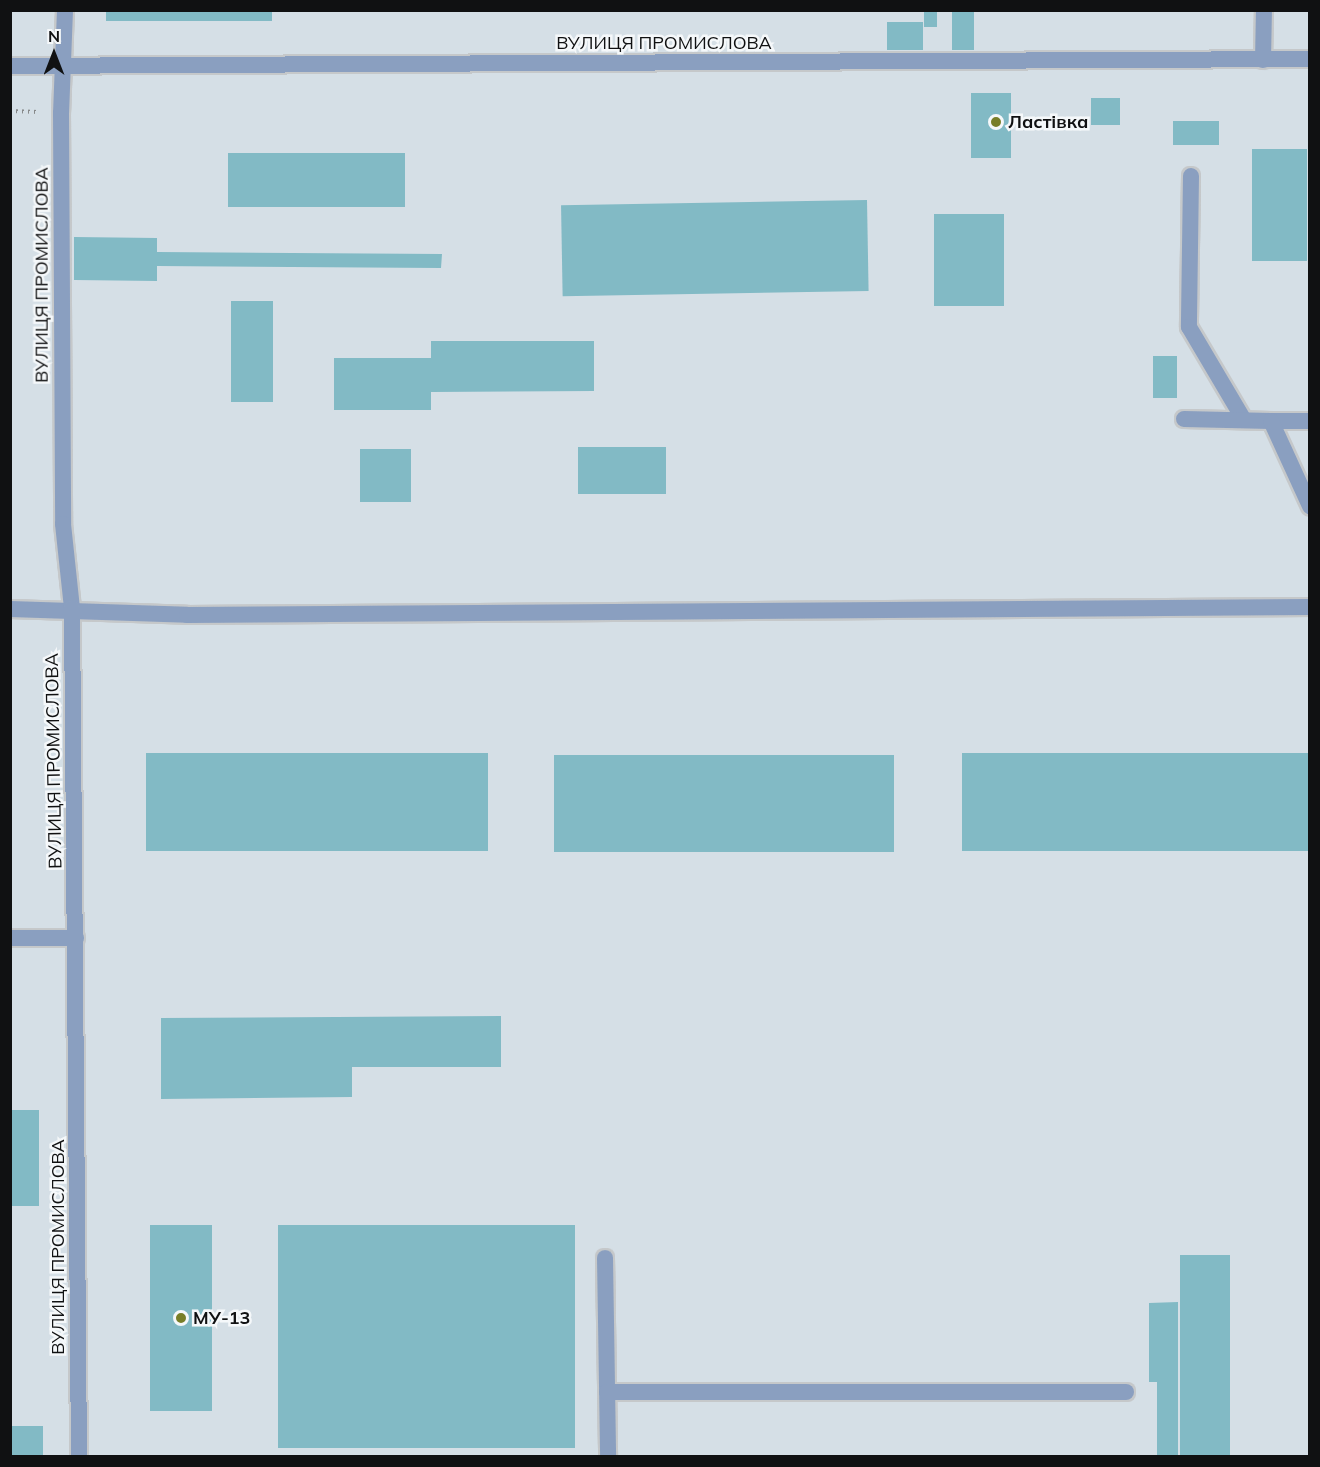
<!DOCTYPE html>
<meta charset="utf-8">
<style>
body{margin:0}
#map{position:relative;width:1320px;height:1467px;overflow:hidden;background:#e8ebed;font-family:Mulish,sans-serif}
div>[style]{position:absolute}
.built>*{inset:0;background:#d5dfe6;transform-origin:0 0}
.building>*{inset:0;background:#82bac5;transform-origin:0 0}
.path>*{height:4px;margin-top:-2px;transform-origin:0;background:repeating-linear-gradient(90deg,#87898a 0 1.5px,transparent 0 6px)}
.roads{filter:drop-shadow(2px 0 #c5c8ca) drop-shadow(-2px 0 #c5c8ca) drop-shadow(0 2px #c5c8ca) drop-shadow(0 -2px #c5c8ca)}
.service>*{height:16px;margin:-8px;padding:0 8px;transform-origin:8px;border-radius:8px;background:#8a9fc0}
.minor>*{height:16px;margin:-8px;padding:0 8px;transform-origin:8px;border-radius:8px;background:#8a9fc0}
.dots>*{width:16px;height:16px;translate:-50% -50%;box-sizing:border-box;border:3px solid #f5f8fa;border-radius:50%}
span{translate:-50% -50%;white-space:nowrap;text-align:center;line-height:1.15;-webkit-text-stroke:5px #f5f8fa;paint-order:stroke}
.street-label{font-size:18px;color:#101112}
.poi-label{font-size:18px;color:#101112;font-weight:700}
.left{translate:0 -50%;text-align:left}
.frame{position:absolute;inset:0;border:12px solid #101112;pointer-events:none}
.north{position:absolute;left:24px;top:24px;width:60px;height:60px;-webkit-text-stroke:4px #f5f8fa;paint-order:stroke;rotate:0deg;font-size:16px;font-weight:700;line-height:24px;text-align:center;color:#101112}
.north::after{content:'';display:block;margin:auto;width:21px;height:27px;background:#101112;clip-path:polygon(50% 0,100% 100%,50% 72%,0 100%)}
</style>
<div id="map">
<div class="built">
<i style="left:11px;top:11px;width:1298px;height:1445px"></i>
</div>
<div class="building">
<i style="left:106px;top:10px;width:166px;height:11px"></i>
<i style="left:924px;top:10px;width:13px;height:17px"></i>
<i style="left:952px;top:10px;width:22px;height:40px"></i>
<i style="left:887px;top:22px;width:36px;height:28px"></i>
<i style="left:971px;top:93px;width:40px;height:65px"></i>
<i style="left:1091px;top:98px;width:29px;height:27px"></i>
<i style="left:1173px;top:121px;width:46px;height:24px"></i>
<i style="left:1252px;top:149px;width:55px;height:112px"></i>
<i style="left:405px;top:153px;width:54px;height:177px;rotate:90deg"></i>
<i style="left:867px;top:200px;width:91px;height:306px;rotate:89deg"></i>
<i style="left:934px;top:214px;width:70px;height:92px"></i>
<i style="clip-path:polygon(74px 237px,157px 238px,157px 252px,442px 254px,441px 268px,157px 266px,157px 281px,74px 280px)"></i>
<i style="left:231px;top:301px;width:42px;height:101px"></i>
<i style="clip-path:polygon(431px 341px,594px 341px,594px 391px,431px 392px,431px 410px,334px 410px,334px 358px,431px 358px)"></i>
<i style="left:1153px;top:356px;width:24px;height:42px"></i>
<i style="left:578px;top:447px;width:88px;height:47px"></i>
<i style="left:360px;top:449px;width:51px;height:53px"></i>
<i style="left:488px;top:753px;width:98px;height:342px;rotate:90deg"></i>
<i style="left:1310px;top:753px;width:98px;height:348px;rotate:90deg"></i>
<i style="left:894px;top:755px;width:97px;height:340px;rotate:90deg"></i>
<i style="clip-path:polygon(501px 1016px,501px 1067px,352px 1067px,352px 1097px,161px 1099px,161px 1018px)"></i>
<i style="left:10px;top:1110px;width:29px;height:96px"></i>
<i style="left:150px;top:1225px;width:62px;height:186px"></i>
<i style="left:278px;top:1225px;width:297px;height:223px"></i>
<i style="left:1180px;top:1255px;width:50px;height:201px"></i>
<i style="clip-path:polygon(1178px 1302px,1178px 1456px,1157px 1456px,1157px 1382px,1149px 1382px,1149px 1303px)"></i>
<i style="left:10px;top:1426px;width:33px;height:30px"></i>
</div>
<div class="path">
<i style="left:10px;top:111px;width:29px;rotate:2deg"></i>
</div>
<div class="roads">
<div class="service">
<i style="left:1263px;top:60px;width:50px;rotate:-88.9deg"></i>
<i style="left:1191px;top:176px;width:151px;rotate:90.8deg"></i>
<i style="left:1189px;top:327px;width:108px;rotate:59.4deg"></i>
<i style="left:1184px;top:419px;width:87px;rotate:1.3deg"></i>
<i style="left:1310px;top:421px;width:39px;rotate:180deg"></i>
<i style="left:1271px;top:421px;width:94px;rotate:65.4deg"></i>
<i style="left:10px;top:609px;width:177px;rotate:1.9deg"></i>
<i style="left:187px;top:615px;width:1123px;rotate:-0.41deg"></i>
<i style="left:10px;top:938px;width:66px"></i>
<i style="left:605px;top:1258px;width:198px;rotate:89.1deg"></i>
<i style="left:607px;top:1392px;width:519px"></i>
</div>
<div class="minor">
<i style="left:65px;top:10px;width:103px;rotate:92.2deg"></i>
<i style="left:61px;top:113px;width:411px;rotate:89.7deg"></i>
<i style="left:63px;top:524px;width:84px;rotate:83.9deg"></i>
<i style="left:72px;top:608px;width:848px;rotate:89.53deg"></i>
<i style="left:10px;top:66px;width:1300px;rotate:-0.31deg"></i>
</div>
</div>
<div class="dots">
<i style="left:996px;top:122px;background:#787e28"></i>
<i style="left:181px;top:1318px;background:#787e28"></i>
</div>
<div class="street-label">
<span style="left:664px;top:43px">ВУЛИЦЯ ПРОМИСЛОВА</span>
<span style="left:42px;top:275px;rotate:-90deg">ВУЛИЦЯ ПРОМИСЛОВА</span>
<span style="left:54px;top:761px;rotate:-91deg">ВУЛИЦЯ ПРОМИСЛОВА</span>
<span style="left:58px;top:1247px;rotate:-90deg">ВУЛИЦЯ ПРОМИСЛОВА</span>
</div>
<div class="poi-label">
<span class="left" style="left:1008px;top:122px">Ластівка</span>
<span class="left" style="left:193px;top:1318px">МУ-13</span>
</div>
<div class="frame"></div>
<div class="north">N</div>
</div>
